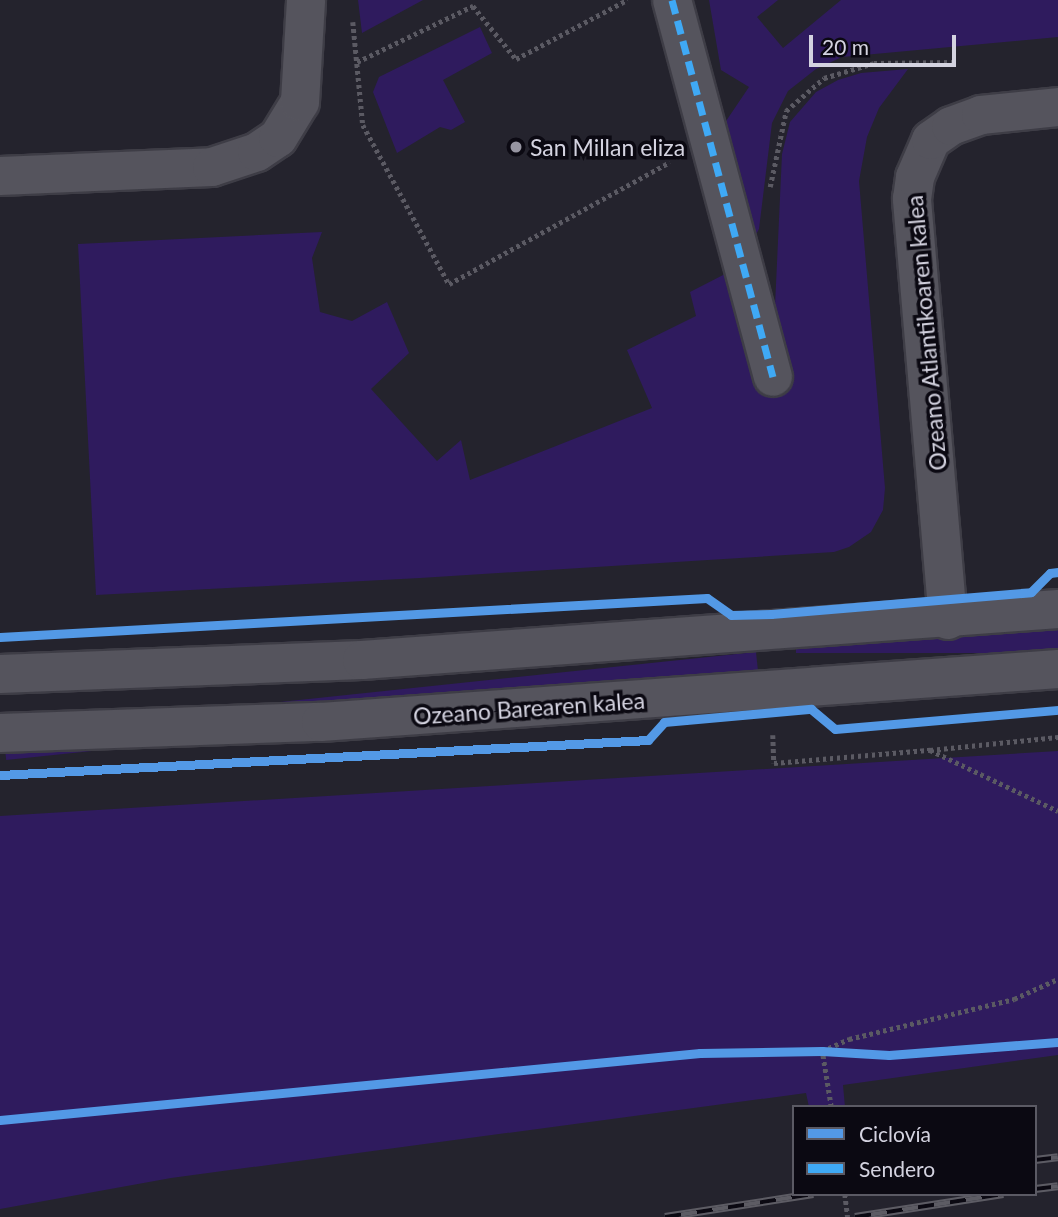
<!DOCTYPE html>
<meta charset="utf-8">
<style>
body{margin:0}
#map{position:relative;width:1058px;height:1217px;overflow:hidden;background:#24232d;font-family:Lato,sans-serif}
div>[style]{position:absolute}
.green>*{inset:0;background:#2f1b5e;transform-origin:0 0}
.path>*{height:4.5px;margin-top:-2.25px;transform-origin:0;background:repeating-linear-gradient(90deg,#5b5a63 0 3.5px,transparent 0 7px)}
.roads{filter:drop-shadow(2px 0 #3e3d46) drop-shadow(-2px 0 #3e3d46) drop-shadow(0 2px #3e3d46) drop-shadow(0 -2px #3e3d46)}
.minor>*{height:38px;margin:-19px;padding:0 19px;transform-origin:19px;border-radius:19px;background:#55545d}
.rail>*{height:8px;margin-top:-4px;transform-origin:0;background:repeating-linear-gradient(90deg,#0b0912 0 16px,#5d5c64 0 32px);box-sizing:border-box;border-block:2px solid #5d5c64}
.quiet>*{height:7px;margin-top:-3.5px;transform-origin:0;background:repeating-linear-gradient(90deg,#3fa9f5 0 14px,transparent 0 21px)}
.cycleway>*{height:9px;margin:-4.5px;padding:0 4.5px;transform-origin:4.5px;border-radius:4.5px;background:#5399e6}
.dots>*{width:19px;height:19px;translate:-50% -50%;box-sizing:border-box;border:4px solid #0b0912;border-radius:50%}
span{translate:-50% -50%;white-space:nowrap;text-align:center;line-height:1.15;-webkit-text-stroke:7px #0b0912;paint-order:stroke}
.poi-label{font-size:23px;color:#d4d3e0}
.left{translate:0 -50%;text-align:left}
.street-label{font-size:23px;color:#d4d3e0}
.legend{position:absolute;left:792px;top:1105px;width:245px;height:91px;box-sizing:border-box;background:#0b0912;border:2px solid #5b5a64;margin:0;padding:9px 12px;list-style:none;font-size:21px;color:#d4d3e0}
.legend li{display:flex;align-items:center;gap:14px;height:35px}
.legend b{width:35px;border:2px solid #5b5a64}
.scale{position:absolute;left:809px;top:35px;width:147px;height:32px;box-sizing:border-box;border:4px solid #d4d3e0;border-top:0;padding-left:9px;font-size:21px;line-height:24px;white-space:nowrap;color:#d4d3e0;-webkit-text-stroke:5px #0b0912;paint-order:stroke}
</style>
<div id="map">
<div class="green">
<i style="clip-path:polygon(358px 0,423px 0,362px 33px)"></i>
<i style="clip-path:polygon(709px 0,778px 0,757px 17px,783px 48px,841px 0,1058px 0,1058px 37px,842px 57px,816px 69px,788px 91px,772px 123px,759px 229px,754px 238px,724px 124px,749px 87px,721px 70px)"></i>
<i style="clip-path:polygon(480px 27px,492px 53px,443px 80px,465px 122px,451px 130px,440px 127px,397px 153px,373px 92px,379px 77px)"></i>
<i style="clip-path:polygon(908px 69px,879px 108px,867px 137px,859px 181px,885px 488px,883px 510px,871px 532px,849px 547px,834px 552px,420px 578px,96px 595px,78px 244px,322px 232px,312px 258px,320px 312px,352px 321px,387px 302px,409px 353px,371px 389px,437px 461px,461px 440px,470px 480px,652px 408px,627px 350px,696px 316px,690px 292px,727px 273px,766px 394px,789px 389px,791px 378px,774px 328px,782px 154px,790px 122px,816px 92px,838px 80px,861px 73px)"></i>
<i style="left:1058px;top:622px;width:31px;height:262px;rotate:90deg"></i>
<i style="left:756px;top:652px;width:29px;height:757px;rotate:84deg"></i>
<i style="clip-path:polygon(1058px 751px,1058px 1055px,843px 1085px,845px 1107px,809px 1107px,806px 1093px,171px 1178px,0 1209px,0 816px)"></i>
</div>
<div class="path">
<i style="left:353px;top:22px;width:103px;rotate:84.5deg"></i>
<i style="left:363px;top:125px;width:181px;rotate:61.6deg"></i>
<i style="left:449px;top:284px;width:252px;rotate:-28.9deg"></i>
<i style="left:357px;top:62px;width:129px;rotate:-25.8deg"></i>
<i style="left:473px;top:6px;width:68px;rotate:50.9deg"></i>
<i style="left:516px;top:59px;width:126px;rotate:-28deg"></i>
<i style="left:770px;top:187px;width:78px;rotate:-78.1deg"></i>
<i style="left:786px;top:111px;width:50px;rotate:-41deg"></i>
<i style="left:824px;top:78px;width:52px;rotate:-16.7deg"></i>
<i style="left:874px;top:63px;width:83px;rotate:-0.7deg"></i>
<i style="left:773px;top:735px;width:28px;rotate:88deg"></i>
<i style="left:774px;top:763px;width:157px;rotate:-4.8deg"></i>
<i style="left:930px;top:750px;width:142px;rotate:25.5deg"></i>
<i style="left:930px;top:750px;width:129px;rotate:-5.8deg"></i>
<i style="left:831px;top:1107px;width:57px;rotate:-99.1deg"></i>
<i style="left:822px;top:1051px;width:30px;rotate:-24deg"></i>
<i style="left:849px;top:1039px;width:170px;rotate:-13.6deg"></i>
<i style="left:1014px;top:999px;width:48px;rotate:-24.4deg"></i>
<i style="left:845px;top:1194px;width:23px;rotate:83deg"></i>
</div>
<div class="roads">
<div class="minor">
<i style="left:672px;top:0;width:390px;rotate:75deg"></i>
<i style="left:0;top:176px;width:212px;rotate:-2.4deg"></i>
<i style="left:212px;top:167px;width:47px;rotate:-18.4deg"></i>
<i style="left:257px;top:152px;width:25px;rotate:-34deg"></i>
<i style="left:278px;top:138px;width:42px;rotate:-58.6deg"></i>
<i style="left:300px;top:102px;width:102px;rotate:-86.6deg"></i>
<i style="left:948px;top:620px;width:423px;rotate:-94.9deg"></i>
<i style="left:912px;top:199px;width:22px;rotate:-82deg"></i>
<i style="left:915px;top:177px;width:40px;rotate:-66.6deg"></i>
<i style="left:931px;top:140px;width:24px;rotate:-35deg"></i>
<i style="left:951px;top:126px;width:32px;rotate:-20deg"></i>
<i style="left:981px;top:115px;width:77px;rotate:-5.9deg"></i>
<i style="left:0;top:674px;width:362px;rotate:-2.2deg"></i>
<i style="left:362px;top:660px;width:698px;rotate:-4.19deg"></i>
<i style="left:0;top:733px;width:321px;rotate:-2deg"></i>
<i style="left:321px;top:722px;width:739px;rotate:-4.11deg"></i>
</div>
</div>
<div class="rail">
<i style="left:1035px;top:1160px;width:23px;rotate:-7deg"></i>
<i style="left:1035px;top:1189px;width:23px;rotate:-7deg"></i>
<i style="left:665px;top:1217px;width:150px;rotate:-8.8deg"></i>
<i style="left:855px;top:1217px;width:150px;rotate:-8.8deg"></i>
</div>
<div class="quiet">
<i style="left:672px;top:0;width:390px;rotate:75deg"></i>
</div>
<div class="cycleway">
<i style="left:0;top:637px;width:708px;rotate:-3.16deg"></i>
<i style="left:707px;top:598px;width:29px;rotate:35deg"></i>
<i style="left:731px;top:615px;width:40px;rotate:-1.4deg"></i>
<i style="left:771px;top:614px;width:261px;rotate:-4.8deg"></i>
<i style="left:1031px;top:592px;width:27px;rotate:-45deg"></i>
<i style="left:1050px;top:573px;width:8px;rotate:-7deg"></i>
<i style="left:0;top:775px;width:649px;rotate:-3.09deg"></i>
<i style="left:648px;top:740px;width:24px;rotate:-48deg"></i>
<i style="left:664px;top:722px;width:148px;rotate:-5.1deg"></i>
<i style="left:811px;top:709px;width:31px;rotate:40deg"></i>
<i style="left:835px;top:729px;width:224px;rotate:-4.9deg"></i>
<i style="left:0;top:1120px;width:703px;rotate:-5.47deg"></i>
<i style="left:700px;top:1053px;width:122px;rotate:-0.9deg"></i>
<i style="left:822px;top:1051px;width:67px;rotate:3.4deg"></i>
<i style="left:889px;top:1055px;width:169px;rotate:-4.4deg"></i>
</div>
<div class="dots">
<i style="left:516px;top:147px;background:#9695a1"></i>
</div>
<div class="poi-label">
<span class="left" style="left:530px;top:147px">San Millan eliza</span>
</div>
<div class="street-label">
<span style="left:926px;top:333px;rotate:-95deg">Ozeano Atlantikoaren kalea</span>
<span style="left:529px;top:708px;rotate:-4deg">Ozeano Barearen kalea</span>
</div>
<ul class="legend">
<li><b style="height:9px;background:#5399e6"></b>Ciclovía</li>
<li><b style="height:9px;background:#3fa9f5"></b>Sendero</li>
</ul>
<div class="scale">20 m</div>
</div>
